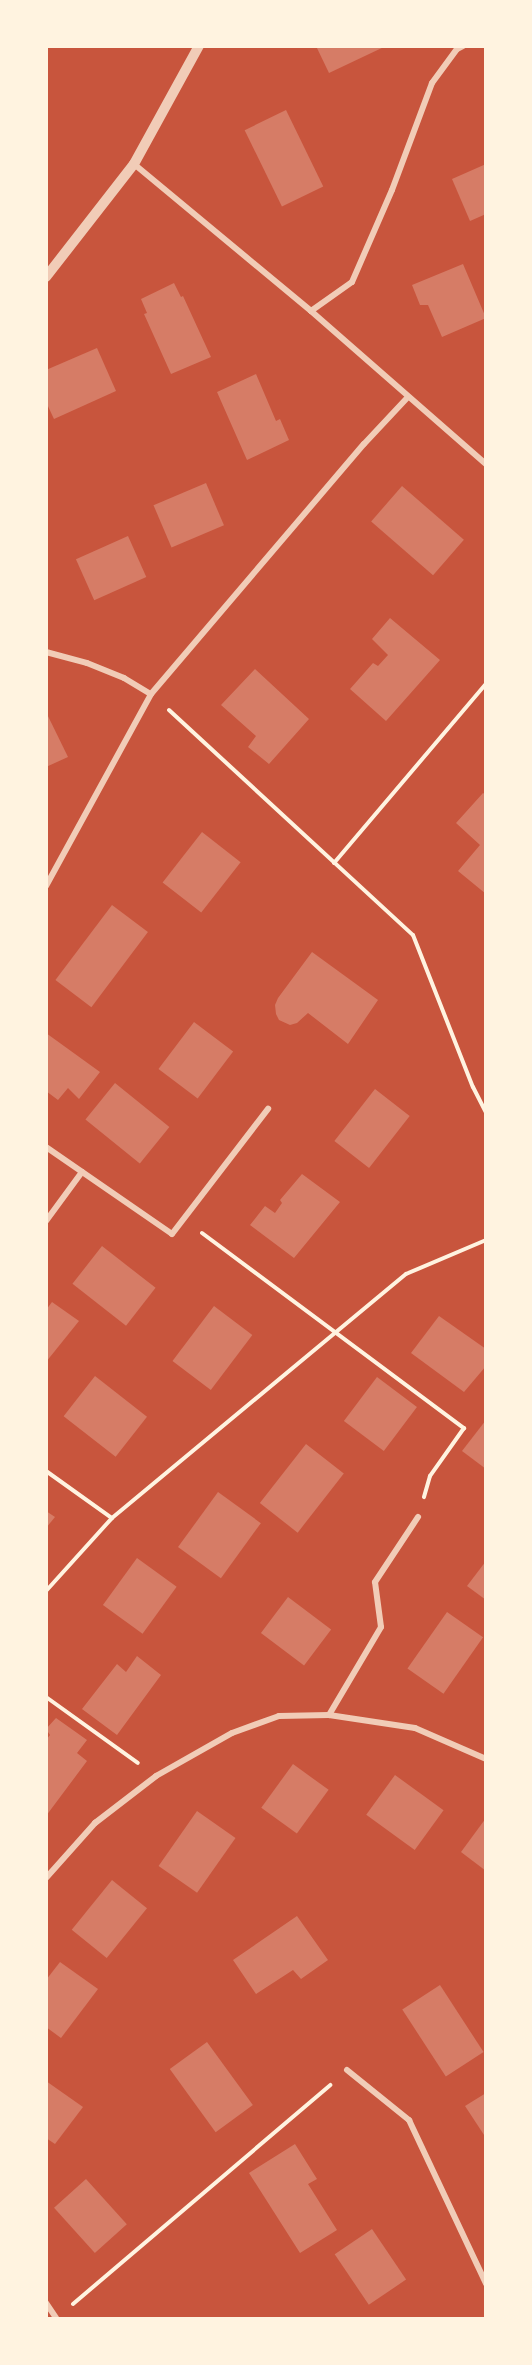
<!DOCTYPE html>
<style>
body{margin:0}
#map{position:relative;width:532px;height:2365px;overflow:hidden;background:#c8553d;font-family:"Exo 2",sans-serif}
div>[style]{position:absolute}
.building>*{inset:0;background:#d67c66;transform-origin:0 0}
.path>*{height:4px;margin:-2px;padding:0 2px;transform-origin:2px;border-radius:2px;background:#fff3e0}
.minor>*{height:6px;margin:-3px;padding:0 3px;transform-origin:3px;border-radius:3px;background:#f1ccb7}
.tertiary>*{height:10px;margin:-5px;padding:0 5px;transform-origin:5px;border-radius:5px;background:#f1ccb7}
span{translate:-50% -50%;white-space:nowrap;text-align:center;line-height:1.15;-webkit-text-stroke:5px #fff3e0;paint-order:stroke}
.frame{position:absolute;inset:0;border:48px solid #fff3e0;pointer-events:none}
</style>
<div id="map">
<div class="building">
<i style="clip-path:polygon(316px 46px,386px 46px,329px 73px)"></i>
<i style="left:286px;top:110px;width:85px;height:46px;rotate:64deg"></i>
<i style="clip-path:polygon(486px 164px,486px 214px,470px 221px,452px 179px)"></i>
<i style="clip-path:polygon(463px 264px,486px 318px,442px 337px,428px 305px,420px 305px,412px 285px)"></i>
<i style="clip-path:polygon(174px 283px,181px 297px,183px 296px,211px 357px,171px 374px,144px 314px,147px 313px,141px 299px)"></i>
<i style="clip-path:polygon(97px 348px,116px 391px,54px 419px,46px 402px,46px 370px)"></i>
<i style="clip-path:polygon(256px 374px,276px 421px,280px 419px,289px 440px,247px 460px,217px 392px)"></i>
<i style="left:206px;top:483px;width:46px;height:57px;rotate:67deg"></i>
<i style="left:402px;top:486px;width:82px;height:47px;rotate:41deg"></i>
<i style="left:128px;top:536px;width:45px;height:57px;rotate:66deg"></i>
<i style="clip-path:polygon(390px 618px,440px 660px,386px 721px,350px 689px,373px 663px,378px 666px,388px 655px,372px 639px)"></i>
<i style="clip-path:polygon(255px 669px,309px 719px,269px 764px,248px 747px,256px 736px,221px 705px)"></i>
<i style="clip-path:polygon(46px 712px,68px 757px,46px 767px)"></i>
<i style="clip-path:polygon(483px 793px,486px 795px,486px 894px,458px 871px,480px 845px,456px 823px)"></i>
<i style="left:202px;top:832px;width:49px;height:64px;rotate:38deg"></i>
<i style="left:112px;top:905px;width:45px;height:94px;rotate:37deg"></i>
<i style="clip-path:polygon(312px 952px,378px 1000px,348px 1044px,308px 1013px,297px 1023px,290px 1025px,279px 1020px,276px 1014px,275px 1005px,278px 998px)"></i>
<i style="left:194px;top:1022px;width:49px;height:59px;rotate:37deg"></i>
<i style="clip-path:polygon(46px 1033px,100px 1072px,79px 1099px,68px 1088px,58px 1100px,46px 1091px)"></i>
<i style="left:115px;top:1083px;width:70px;height:47px;rotate:39deg"></i>
<i style="left:375px;top:1089px;width:44px;height:66px;rotate:38deg"></i>
<i style="clip-path:polygon(302px 1174px,340px 1202px,294px 1258px,250px 1225px,265px 1206px,275px 1213px,282px 1203px,280px 1200px)"></i>
<i style="left:102px;top:1246px;width:68px;height:48px;rotate:38deg"></i>
<i style="clip-path:polygon(52px 1302px,79px 1321px,46px 1362px,46px 1310px)"></i>
<i style="left:214px;top:1306px;width:48px;height:69px;rotate:37deg"></i>
<i style="clip-path:polygon(439px 1316px,486px 1349px,486px 1366px,464px 1392px,411px 1353px)"></i>
<i style="left:95px;top:1376px;width:66px;height:51px;rotate:38deg"></i>
<i style="left:377px;top:1377px;width:50px;height:55px;rotate:37deg"></i>
<i style="clip-path:polygon(486px 1420px,486px 1469px,462px 1451px)"></i>
<i style="left:306px;top:1444px;width:48px;height:75px;rotate:38deg"></i>
<i style="left:218px;top:1492px;width:53px;height:68px;rotate:36deg"></i>
<i style="clip-path:polygon(46px 1511px,55px 1517px,46px 1528px)"></i>
<i style="left:137px;top:1558px;width:49px;height:58px;rotate:36deg"></i>
<i style="clip-path:polygon(486px 1561px,486px 1600px,467px 1586px)"></i>
<i style="left:288px;top:1597px;width:54px;height:45px;rotate:37deg"></i>
<i style="left:447px;top:1612px;width:44px;height:69px;rotate:35deg"></i>
<i style="clip-path:polygon(137px 1656px,161px 1675px,117px 1735px,82px 1709px,117px 1664px,126px 1672px)"></i>
<i style="clip-path:polygon(56px 1718px,87px 1740px,77px 1753px,87px 1761px,46px 1816px,46px 1740px,50px 1735px,46px 1729px)"></i>
<i style="left:293px;top:1764px;width:44px;height:54px;rotate:36deg"></i>
<i style="left:395px;top:1775px;width:60px;height:49px;rotate:36deg"></i>
<i style="left:197px;top:1811px;width:47px;height:67px;rotate:35deg"></i>
<i style="clip-path:polygon(486px 1818px,486px 1871px,461px 1852px)"></i>
<i style="left:112px;top:1880px;width:45px;height:64px;rotate:39deg"></i>
<i style="clip-path:polygon(297px 1916px,328px 1960px,301px 1979px,293px 1970px,256px 1994px,233px 1960px)"></i>
<i style="clip-path:polygon(60px 1962px,98px 1989px,61px 2038px,46px 2027px,46px 1980px)"></i>
<i style="left:440px;top:1985px;width:80px;height:45px;rotate:57deg"></i>
<i style="left:207px;top:2042px;width:78px;height:46px;rotate:54deg"></i>
<i style="clip-path:polygon(46px 2081px,83px 2107px,55px 2144px,46px 2138px)"></i>
<i style="clip-path:polygon(486px 2093px,486px 2138px,465px 2106px)"></i>
<i style="clip-path:polygon(295px 2144px,317px 2179px,308px 2184px,337px 2230px,300px 2253px,249px 2173px)"></i>
<i style="left:86px;top:2179px;width:61px;height:43px;rotate:48deg"></i>
<i style="left:372px;top:2229px;width:61px;height:45px;rotate:56deg"></i>
</div>
<div class="path">
<i style="left:169px;top:710px;width:332px;rotate:42.7deg"></i>
<i style="left:413px;top:935px;width:163px;rotate:68.5deg"></i>
<i style="left:473px;top:1087px;width:29px;rotate:63deg"></i>
<i style="left:334px;top:863px;width:235px;rotate:-49.7deg"></i>
<i style="left:202px;top:1233px;width:327px;rotate:36.7deg"></i>
<i style="left:464px;top:1428px;width:59px;rotate:125.3deg"></i>
<i style="left:430px;top:1476px;width:22px;rotate:106deg"></i>
<i style="left:46px;top:1471px;width:81px;rotate:35.5deg"></i>
<i style="left:46px;top:1591px;width:98px;rotate:-47.9deg"></i>
<i style="left:112px;top:1518px;width:382px;rotate:-39.7deg"></i>
<i style="left:406px;top:1274px;width:87px;rotate:-23deg"></i>
<i style="left:46px;top:1697px;width:113px;rotate:35.7deg"></i>
<i style="left:73px;top:2304px;width:338px;rotate:-40.4deg"></i>
</div>
<div class="minor">
<i style="left:134px;top:164px;width:230px;rotate:39.7deg"></i>
<i style="left:311px;top:311px;width:232px;rotate:41.2deg"></i>
<i style="left:311px;top:311px;width:50px;rotate:-35.3deg"></i>
<i style="left:352px;top:282px;width:100px;rotate:-66.5deg"></i>
<i style="left:392px;top:190px;width:114px;rotate:-69.5deg"></i>
<i style="left:432px;top:83px;width:42px;rotate:-53.7deg"></i>
<i style="left:457px;top:49px;width:7px;rotate:-27deg"></i>
<i style="left:46px;top:652px;width:42px;rotate:15deg"></i>
<i style="left:87px;top:663px;width:40px;rotate:22deg"></i>
<i style="left:124px;top:678px;width:31px;rotate:31deg"></i>
<i style="left:46px;top:886px;width:219px;rotate:-61.3deg"></i>
<i style="left:151px;top:694px;width:328px;rotate:-49.6deg"></i>
<i style="left:364px;top:444px;width:64px;rotate:-46.9deg"></i>
<i style="left:46px;top:1147px;width:153px;rotate:34.6deg"></i>
<i style="left:172px;top:1234px;width:158px;rotate:-52.5deg"></i>
<i style="left:46px;top:1221px;width:61px;rotate:-53.7deg"></i>
<i style="left:329px;top:1715px;width:102px;rotate:-59.4deg"></i>
<i style="left:381px;top:1627px;width:45px;rotate:-97.6deg"></i>
<i style="left:375px;top:1582px;width:78px;rotate:-56.5deg"></i>
<i style="left:46px;top:1878px;width:74px;rotate:-48.3deg"></i>
<i style="left:95px;top:1823px;width:77px;rotate:-37.6deg"></i>
<i style="left:156px;top:1776px;width:87px;rotate:-29.5deg"></i>
<i style="left:232px;top:1733px;width:50px;rotate:-19.9deg"></i>
<i style="left:279px;top:1716px;width:50px;rotate:-1.1deg"></i>
<i style="left:329px;top:1715px;width:87px;rotate:8.6deg"></i>
<i style="left:415px;top:1728px;width:77px;rotate:23.6deg"></i>
<i style="left:347px;top:2070px;width:80px;rotate:38.9deg"></i>
<i style="left:409px;top:2120px;width:181px;rotate:64.8deg"></i>
<i style="left:46px;top:2303px;width:18px;rotate:56deg"></i>
</div>
<div class="tertiary">
<i style="left:46px;top:277px;width:143px;rotate:-52.1deg"></i>
<i style="left:134px;top:164px;width:135px;rotate:-61.2deg"></i>
</div>
<div class="frame"></div>
</div>
